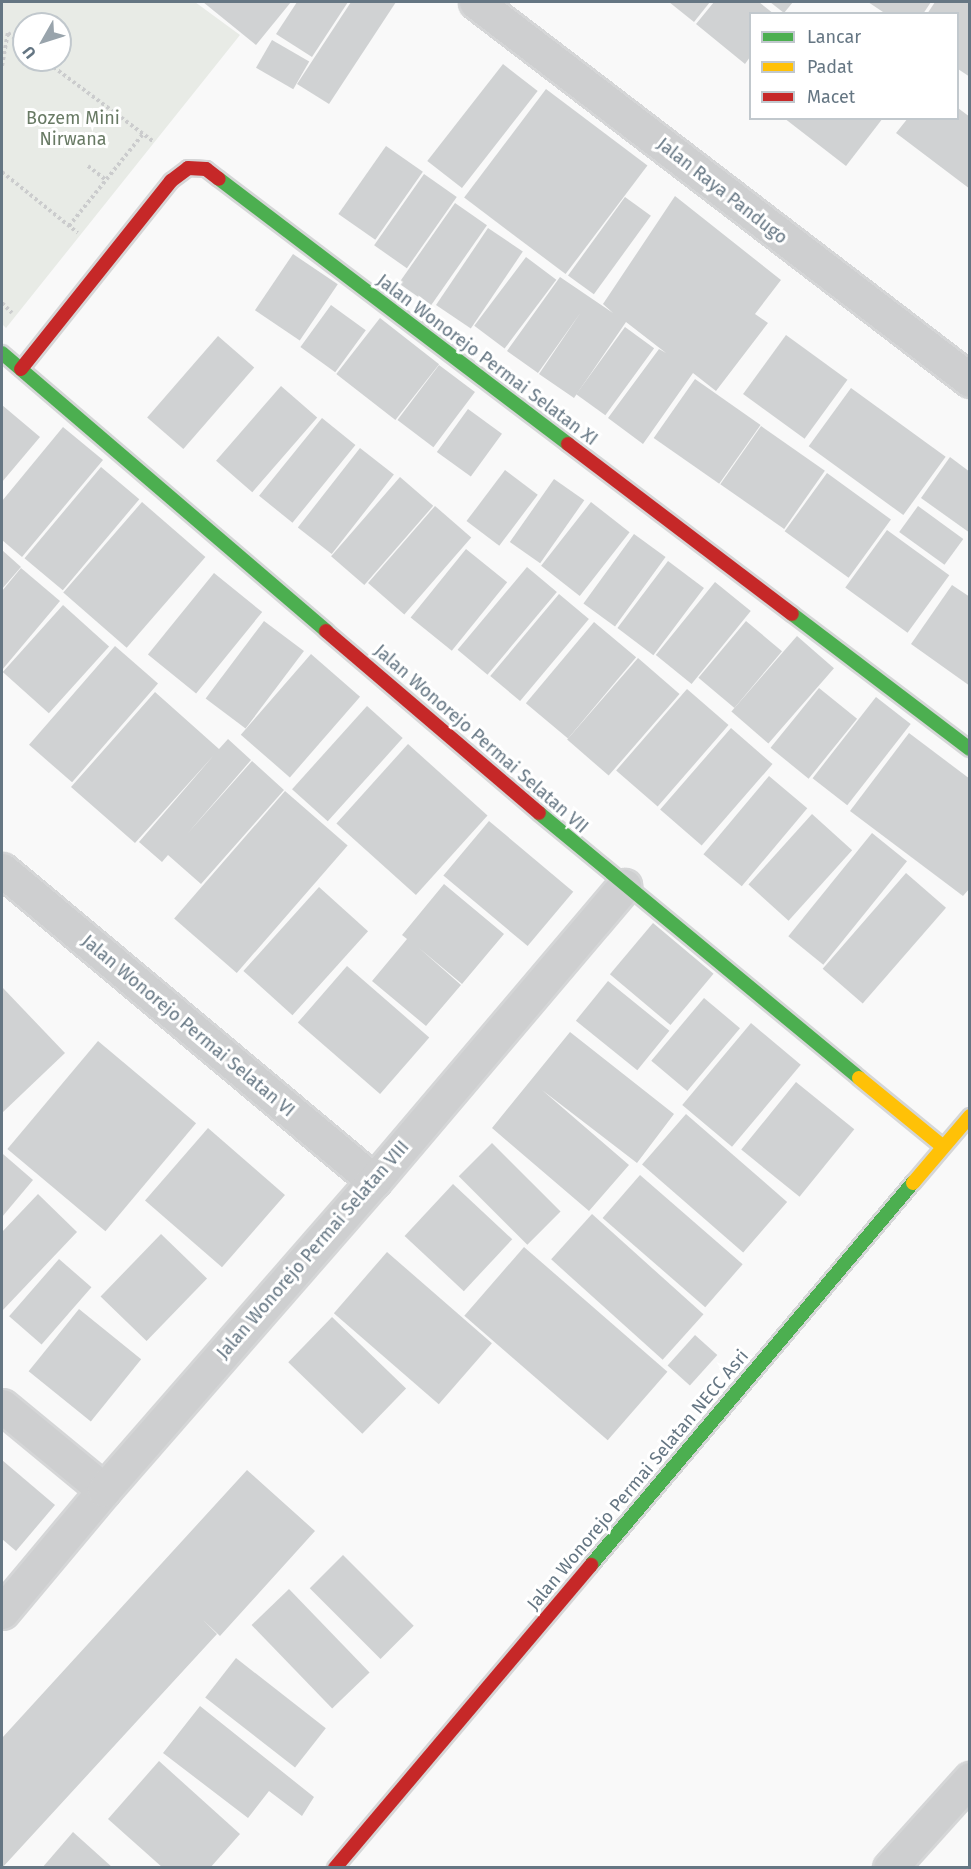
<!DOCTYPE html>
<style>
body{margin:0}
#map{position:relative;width:971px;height:1869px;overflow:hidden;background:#f9f9f9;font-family:"Fira Sans",sans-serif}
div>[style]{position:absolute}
.green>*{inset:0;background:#e8ebe6}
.building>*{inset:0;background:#d0d2d3;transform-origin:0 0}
.path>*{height:4px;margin-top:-2px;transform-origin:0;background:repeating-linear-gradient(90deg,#cbcccd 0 3px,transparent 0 6px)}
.roads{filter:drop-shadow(2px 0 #d5d6d7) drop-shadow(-2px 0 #d5d6d7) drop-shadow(0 2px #d5d6d7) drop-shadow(0 -2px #d5d6d7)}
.street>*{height:33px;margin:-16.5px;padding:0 16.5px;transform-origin:16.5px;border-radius:16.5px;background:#cecfd0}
.fast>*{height:14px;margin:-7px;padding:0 7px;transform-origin:7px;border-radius:7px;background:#4caf50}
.slow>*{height:14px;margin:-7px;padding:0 7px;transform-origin:7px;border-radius:7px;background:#ffc107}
.jam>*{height:14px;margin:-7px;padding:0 7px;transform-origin:7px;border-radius:7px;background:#c62828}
span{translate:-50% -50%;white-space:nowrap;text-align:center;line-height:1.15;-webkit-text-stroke:6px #fff;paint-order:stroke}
.park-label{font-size:18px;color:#687a64}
.street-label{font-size:18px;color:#657683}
.frame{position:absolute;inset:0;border:3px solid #657683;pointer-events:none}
.legend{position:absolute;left:749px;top:12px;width:210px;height:108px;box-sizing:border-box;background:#fff;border:2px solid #c1c8cd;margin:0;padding:8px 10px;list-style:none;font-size:18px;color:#657683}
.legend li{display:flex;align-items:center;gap:12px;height:30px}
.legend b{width:30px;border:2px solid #c1c8cd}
.north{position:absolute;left:12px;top:12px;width:60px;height:60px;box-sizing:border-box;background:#fff;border:2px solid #c1c8cd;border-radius:50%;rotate:231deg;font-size:16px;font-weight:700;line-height:24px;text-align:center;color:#657683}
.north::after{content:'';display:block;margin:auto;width:21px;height:27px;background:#99a4ac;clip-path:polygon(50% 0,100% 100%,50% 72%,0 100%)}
</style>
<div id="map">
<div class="green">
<i style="clip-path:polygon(evenodd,2px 2px,195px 2px,240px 35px,6px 328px,2px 324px,2px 2px,24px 24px,60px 24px,60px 60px,24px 60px,24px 24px)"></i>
</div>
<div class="building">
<i style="clip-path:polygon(203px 2px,291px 2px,256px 45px)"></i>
<i style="clip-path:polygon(297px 2px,348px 2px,312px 57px,276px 34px)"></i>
<i style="clip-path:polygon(351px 2px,396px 2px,329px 104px,297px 84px)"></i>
<i style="clip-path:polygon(669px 2px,710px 2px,694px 22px)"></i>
<i style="clip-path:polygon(714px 2px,759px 2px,774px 14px,750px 14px,750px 57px,745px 64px,696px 24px)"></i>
<i style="clip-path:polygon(770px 2px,793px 2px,784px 13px)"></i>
<i style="clip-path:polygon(868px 2px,931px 2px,923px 14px,886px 14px)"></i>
<i style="clip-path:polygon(935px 2px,970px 2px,970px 77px,958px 69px,958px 14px,927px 14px)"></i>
<i style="left:272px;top:40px;width:43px;height:32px;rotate:30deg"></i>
<i style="left:503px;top:64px;width:44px;height:123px;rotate:38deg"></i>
<i style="left:546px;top:89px;width:127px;height:136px;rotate:37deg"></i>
<i style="clip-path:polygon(958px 108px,970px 117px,970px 189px,896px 133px,908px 118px,958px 118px)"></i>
<i style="clip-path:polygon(784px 118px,883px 118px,846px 166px)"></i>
<i style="left:386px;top:146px;width:45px;height:83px;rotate:35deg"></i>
<i style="left:424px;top:174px;width:40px;height:87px;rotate:35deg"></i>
<i style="clip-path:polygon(675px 196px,781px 280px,755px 314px,768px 323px,716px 391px,693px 373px,643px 444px,608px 418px,659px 349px,666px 353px,626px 322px,574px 398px,539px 374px,581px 312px,538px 373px,507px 351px,560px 277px,613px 313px,603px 304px)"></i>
<i style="left:625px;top:197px;width:32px;height:97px;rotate:36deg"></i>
<i style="left:455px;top:203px;width:39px;height:98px;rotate:35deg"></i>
<i style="left:488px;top:228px;width:42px;height:93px;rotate:34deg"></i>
<i style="left:293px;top:254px;width:54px;height:68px;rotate:34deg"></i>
<i style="left:526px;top:257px;width:38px;height:86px;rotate:37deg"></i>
<i style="left:331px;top:305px;width:43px;height:52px;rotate:36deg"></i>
<i style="left:380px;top:318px;width:75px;height:71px;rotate:38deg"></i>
<i style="left:625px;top:327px;width:36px;height:83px;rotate:36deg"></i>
<i style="left:786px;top:335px;width:76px;height:73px;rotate:36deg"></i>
<i style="left:218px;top:336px;width:48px;height:108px;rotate:41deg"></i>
<i style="left:439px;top:365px;width:45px;height:69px;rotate:37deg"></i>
<i style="left:695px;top:379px;width:80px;height:72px;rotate:35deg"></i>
<i style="left:281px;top:386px;width:48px;height:99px;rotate:41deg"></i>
<i style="left:851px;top:388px;width:117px;height:72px;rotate:36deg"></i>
<i style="clip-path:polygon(2px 405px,40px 437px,2px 482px)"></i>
<i style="left:468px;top:409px;width:42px;height:53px;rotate:36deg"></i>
<i style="left:322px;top:418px;width:43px;height:100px;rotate:39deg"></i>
<i style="left:761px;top:426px;width:78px;height:71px;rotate:35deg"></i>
<i style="clip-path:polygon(63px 427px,103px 460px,22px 557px,2px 540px,2px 501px)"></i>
<i style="left:360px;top:448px;width:43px;height:101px;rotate:38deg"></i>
<i style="clip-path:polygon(950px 457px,970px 472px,970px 533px,921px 498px)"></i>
<i style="left:101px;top:467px;width:50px;height:119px;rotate:40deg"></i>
<i style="left:505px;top:470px;width:41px;height:64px;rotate:37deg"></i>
<i style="left:827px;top:473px;width:79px;height:72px;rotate:36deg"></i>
<i style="left:400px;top:477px;width:44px;height:105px;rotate:41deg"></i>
<i style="left:554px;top:479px;width:37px;height:77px;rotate:35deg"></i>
<i style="left:142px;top:502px;width:84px;height:120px;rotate:41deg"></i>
<i style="left:591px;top:502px;width:49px;height:81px;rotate:38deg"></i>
<i style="left:435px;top:506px;width:48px;height:102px;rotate:41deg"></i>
<i style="left:918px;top:506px;width:56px;height:32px;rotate:36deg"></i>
<i style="left:887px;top:530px;width:77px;height:71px;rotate:36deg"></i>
<i style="left:634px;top:534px;width:39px;height:86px;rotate:36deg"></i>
<i style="left:466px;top:549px;width:53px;height:88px;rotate:39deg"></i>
<i style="clip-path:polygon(2px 550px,21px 567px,2px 589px)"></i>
<i style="left:668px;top:561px;width:45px;height:84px;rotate:37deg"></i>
<i style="left:527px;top:567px;width:39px;height:108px;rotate:40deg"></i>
<i style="clip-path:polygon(21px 568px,60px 601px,2px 670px,2px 591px)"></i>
<i style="left:214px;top:573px;width:62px;height:105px;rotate:39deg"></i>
<i style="left:715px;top:582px;width:46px;height:94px;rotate:39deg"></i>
<i style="clip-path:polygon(952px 585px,970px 597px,970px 686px,911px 644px)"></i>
<i style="left:559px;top:594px;width:39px;height:107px;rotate:40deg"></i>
<i style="left:63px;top:605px;width:62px;height:90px;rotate:42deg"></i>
<i style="left:264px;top:621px;width:50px;height:97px;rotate:37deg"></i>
<i style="left:746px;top:621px;width:47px;height:74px;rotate:40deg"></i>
<i style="left:594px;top:622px;width:55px;height:106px;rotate:40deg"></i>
<i style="left:797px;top:636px;width:49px;height:100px;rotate:41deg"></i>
<i style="left:115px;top:646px;width:57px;height:131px;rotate:41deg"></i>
<i style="left:311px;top:654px;width:65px;height:107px;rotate:41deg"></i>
<i style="left:638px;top:658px;width:55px;height:108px;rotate:41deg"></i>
<i style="left:819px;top:688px;width:49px;height:77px;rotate:39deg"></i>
<i style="left:687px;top:689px;width:55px;height:108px;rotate:41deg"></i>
<i style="clip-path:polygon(155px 692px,219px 749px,228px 739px,251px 760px,188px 833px,252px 761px,284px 790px,201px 884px,168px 855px,162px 862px,139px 842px,214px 755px,135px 843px,71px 787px)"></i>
<i style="left:876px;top:697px;width:44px;height:103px;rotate:38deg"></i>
<i style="left:367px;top:706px;width:48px;height:112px;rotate:42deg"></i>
<i style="left:731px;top:728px;width:55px;height:108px;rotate:41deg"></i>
<i style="clip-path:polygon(909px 733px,970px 779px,970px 888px,963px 896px,850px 811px)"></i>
<i style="left:408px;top:744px;width:107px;height:107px;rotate:42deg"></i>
<i style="left:769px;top:776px;width:50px;height:102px;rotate:40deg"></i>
<i style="left:285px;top:791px;width:83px;height:169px;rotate:41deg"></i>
<i style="left:812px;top:814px;width:54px;height:95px;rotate:42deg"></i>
<i style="left:489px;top:821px;width:110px;height:71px;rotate:40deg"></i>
<i style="left:872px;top:833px;width:45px;height:133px;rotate:39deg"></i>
<i style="left:906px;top:873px;width:53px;height:127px;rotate:41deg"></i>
<i style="clip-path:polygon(444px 884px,504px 934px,462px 984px,419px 948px,461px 985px,426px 1026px,372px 981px,407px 939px,402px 935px)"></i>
<i style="left:319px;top:887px;width:66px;height:113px;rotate:42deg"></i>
<i style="left:653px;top:923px;width:79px;height:67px;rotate:40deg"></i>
<i style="left:347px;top:966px;width:109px;height:75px;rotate:41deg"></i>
<i style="left:608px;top:981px;width:79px;height:51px;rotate:39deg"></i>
<i style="clip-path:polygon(2px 987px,65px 1053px,2px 1113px)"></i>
<i style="left:704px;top:998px;width:47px;height:82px;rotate:40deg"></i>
<i style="left:751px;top:1023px;width:65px;height:107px;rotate:40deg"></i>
<i style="clip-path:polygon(570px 1032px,674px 1114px,637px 1163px,542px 1090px,629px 1165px,589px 1211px,492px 1128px)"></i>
<i style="left:98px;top:1041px;width:128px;height:141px;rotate:40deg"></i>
<i style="left:796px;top:1082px;width:75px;height:87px;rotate:39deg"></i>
<i style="left:686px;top:1114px;width:134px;height:67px;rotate:41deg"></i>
<i style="left:208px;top:1128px;width:102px;height:96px;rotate:41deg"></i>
<i style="left:492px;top:1143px;width:97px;height:47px;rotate:45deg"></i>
<i style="clip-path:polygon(3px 1154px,33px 1180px,2px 1217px,2px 1156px)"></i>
<i style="left:640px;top:1175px;width:136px;height:57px;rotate:41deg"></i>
<i style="left:453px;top:1184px;width:81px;height:71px;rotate:43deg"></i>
<i style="clip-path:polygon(38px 1194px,77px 1232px,2px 1311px,2px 1232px)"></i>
<i style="left:592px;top:1214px;width:150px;height:61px;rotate:42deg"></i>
<i style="left:161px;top:1234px;width:64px;height:87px;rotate:44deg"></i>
<i style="left:524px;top:1247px;width:190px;height:91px;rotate:41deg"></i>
<i style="left:387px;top:1252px;width:139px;height:81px;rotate:41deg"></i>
<i style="left:59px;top:1259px;width:43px;height:76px;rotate:41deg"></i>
<i style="left:79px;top:1309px;width:80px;height:80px;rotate:39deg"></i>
<i style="left:332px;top:1317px;width:103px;height:63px;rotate:44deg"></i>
<i style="left:695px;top:1335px;width:30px;height:41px;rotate:42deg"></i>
<i style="clip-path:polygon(2px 1460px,55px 1505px,16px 1551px,2px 1539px)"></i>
<i style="clip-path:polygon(247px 1470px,315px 1531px,220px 1636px,203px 1620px,217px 1634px,2px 1868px,2px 1738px)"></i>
<i style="left:343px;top:1555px;width:100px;height:47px;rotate:45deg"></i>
<i style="left:289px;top:1589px;width:116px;height:52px;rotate:46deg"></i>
<i style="left:236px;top:1658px;width:114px;height:50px;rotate:38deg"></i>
<i style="clip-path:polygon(200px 1706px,314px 1797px,302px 1816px,269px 1791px,248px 1818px,163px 1753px)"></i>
<i style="clip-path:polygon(159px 1761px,240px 1834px,210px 1868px,163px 1868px,108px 1819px)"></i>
<i style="clip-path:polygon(73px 1832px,113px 1868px,42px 1868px)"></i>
</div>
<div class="path">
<i style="left:44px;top:60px;width:137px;rotate:36.7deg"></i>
<i style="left:2px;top:66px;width:34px;rotate:-80deg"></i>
<i style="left:8px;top:33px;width:20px;rotate:37deg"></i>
<i style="left:88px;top:166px;width:23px;rotate:38deg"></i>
<i style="left:2px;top:172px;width:97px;rotate:38.8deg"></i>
<i style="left:69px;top:226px;width:118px;rotate:-51.2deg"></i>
<i style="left:2px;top:303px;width:14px;rotate:45deg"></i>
</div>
<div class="roads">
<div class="street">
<i style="left:476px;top:2px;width:622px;rotate:37.42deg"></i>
<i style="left:2px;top:870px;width:485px;rotate:39.9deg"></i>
<i style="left:2px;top:1406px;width:132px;rotate:39.5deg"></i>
<i style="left:2px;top:1612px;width:159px;rotate:-50.1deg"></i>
<i style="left:104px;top:1490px;width:410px;rotate:-48.9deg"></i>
<i style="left:374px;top:1181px;width:387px;rotate:-49.7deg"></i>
<i style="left:890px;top:1868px;width:120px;rotate:-48deg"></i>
</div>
<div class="fast">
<i style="left:219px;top:179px;width:438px;rotate:37.2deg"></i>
<i style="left:2px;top:353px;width:427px;rotate:40.6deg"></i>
<i style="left:792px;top:614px;width:223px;rotate:37.2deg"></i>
<i style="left:539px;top:813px;width:415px;rotate:39.6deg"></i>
<i style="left:591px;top:1565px;width:500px;rotate:-49.9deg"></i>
</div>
<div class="slow">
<i style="left:859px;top:1078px;width:107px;rotate:39.3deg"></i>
<i style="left:913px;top:1183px;width:88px;rotate:-49.6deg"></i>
</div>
<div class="jam">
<i style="left:21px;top:369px;width:241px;rotate:-51.4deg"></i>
<i style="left:171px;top:181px;width:21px;rotate:-37deg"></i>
<i style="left:188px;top:168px;width:18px;rotate:3deg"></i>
<i style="left:206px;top:169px;width:16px;rotate:38deg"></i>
<i style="left:568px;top:444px;width:281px;rotate:37.2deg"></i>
<i style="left:326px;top:631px;width:280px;rotate:40.5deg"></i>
<i style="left:335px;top:1868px;width:397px;rotate:-49.8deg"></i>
</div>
</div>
<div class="park-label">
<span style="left:73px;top:129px">Bozem Mini<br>Nirwana</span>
</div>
<div class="street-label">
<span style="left:722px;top:191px;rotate:38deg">Jalan Raya Pandugo</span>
<span style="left:487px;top:360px;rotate:37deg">Jalan Wonorejo Permai Selatan XI</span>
<span style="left:481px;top:739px;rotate:41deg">Jalan Wonorejo Permai Selatan VII</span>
<span style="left:188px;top:1026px;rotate:40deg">Jalan Wonorejo Permai Selatan VI</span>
<span style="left:313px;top:1250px;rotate:-49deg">Jalan Wonorejo Permai Selatan VIII</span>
<span style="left:638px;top:1480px;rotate:-50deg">Jalan Wonorejo Permai Selatan NECC Asri</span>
</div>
<div class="frame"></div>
<ul class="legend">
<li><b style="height:8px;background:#4caf50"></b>Lancar</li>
<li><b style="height:8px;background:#ffc107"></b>Padat</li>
<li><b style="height:8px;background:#c62828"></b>Macet</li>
</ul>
<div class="north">U</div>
</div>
